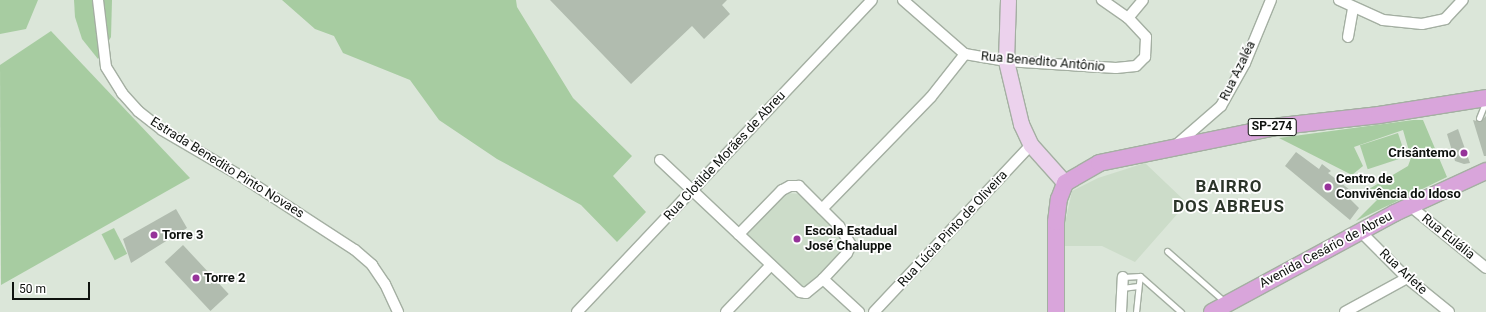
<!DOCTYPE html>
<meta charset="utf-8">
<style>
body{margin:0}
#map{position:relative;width:1486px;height:312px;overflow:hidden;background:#dbe6d9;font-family:Roboto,sans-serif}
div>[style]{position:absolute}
.built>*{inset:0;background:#ccdcc9}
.green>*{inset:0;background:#a7cca1;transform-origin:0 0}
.building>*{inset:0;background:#b1bcaf;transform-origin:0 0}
.roads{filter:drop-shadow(1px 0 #a4afa2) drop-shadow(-1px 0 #a4afa2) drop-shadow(0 1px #a4afa2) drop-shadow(0 -1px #a4afa2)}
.lane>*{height:5px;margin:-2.5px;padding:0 2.5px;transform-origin:2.5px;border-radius:2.5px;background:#fff}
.street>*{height:10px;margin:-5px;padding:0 5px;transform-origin:5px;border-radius:5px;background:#fff}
.secondary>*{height:15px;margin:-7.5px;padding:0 7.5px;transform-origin:7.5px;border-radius:7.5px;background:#ecd2ed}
.primary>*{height:16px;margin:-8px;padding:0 8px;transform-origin:8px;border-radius:8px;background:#d9a5db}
.dots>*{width:11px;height:11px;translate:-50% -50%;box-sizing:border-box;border:2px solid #fff;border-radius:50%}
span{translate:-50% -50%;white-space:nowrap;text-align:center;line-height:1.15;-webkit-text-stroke:3.5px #fff;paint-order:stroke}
.shield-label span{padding:1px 3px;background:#fff;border:1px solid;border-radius:3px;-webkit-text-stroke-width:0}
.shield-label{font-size:12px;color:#0e120e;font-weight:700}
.street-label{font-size:13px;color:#0e120e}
.poi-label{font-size:13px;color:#0e120e;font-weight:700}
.right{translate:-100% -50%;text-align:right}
.left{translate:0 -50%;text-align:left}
.district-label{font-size:17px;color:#2c352a;font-weight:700;letter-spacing:1px}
.scale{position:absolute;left:12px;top:282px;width:78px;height:18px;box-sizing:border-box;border:2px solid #0e120e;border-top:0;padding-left:5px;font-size:12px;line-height:14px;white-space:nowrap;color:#0e120e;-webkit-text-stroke:3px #fff;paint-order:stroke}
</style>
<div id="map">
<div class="built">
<i style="clip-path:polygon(1145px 163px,1187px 203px,1135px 262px,1102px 246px,1060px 246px,1072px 191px,1098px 178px)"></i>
<i style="clip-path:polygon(786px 193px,801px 194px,839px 233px,844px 244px,833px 262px,803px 289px,746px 234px)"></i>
</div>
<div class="green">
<i style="clip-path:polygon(0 0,38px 0,26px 29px,0 34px)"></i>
<i style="clip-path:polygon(74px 0,112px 0,111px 37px,98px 59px,82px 39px,75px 17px)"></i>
<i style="clip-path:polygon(282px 0,516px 0,517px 7px,573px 98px,632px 156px,613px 176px,646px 212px,617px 242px,581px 205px,497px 159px,439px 120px,410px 80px,343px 53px,334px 36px,315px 29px)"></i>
<i style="clip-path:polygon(51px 31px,190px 178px,1px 285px,0 65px)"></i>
<i style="clip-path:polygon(1413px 120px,1423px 120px,1447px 177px,1356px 221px,1377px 200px,1369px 189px,1408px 166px,1411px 158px,1403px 130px,1354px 147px,1363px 166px,1352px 175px,1279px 138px)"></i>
<i style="left:1398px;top:133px;width:25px;height:40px;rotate:72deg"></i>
<i style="left:114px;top:228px;width:29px;height:14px;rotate:63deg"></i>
</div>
<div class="building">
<i style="clip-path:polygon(550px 0,727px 0,722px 5px,730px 14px,704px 39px,692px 26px,631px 84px)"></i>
<i style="clip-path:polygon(1486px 116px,1486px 156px,1484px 156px,1473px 120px,1480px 122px)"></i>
<i style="clip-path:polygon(1458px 129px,1470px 163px,1464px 164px,1455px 161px,1447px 134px)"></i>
<i style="clip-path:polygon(1296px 152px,1319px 169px,1322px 164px,1331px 171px,1328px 173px,1354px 193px,1350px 199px,1359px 208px,1350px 220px,1285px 166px)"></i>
<i style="clip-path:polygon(176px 209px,187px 228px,131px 263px,123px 239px)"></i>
<i style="left:183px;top:245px;width:67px;height:25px;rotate:47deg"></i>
</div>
<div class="roads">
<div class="lane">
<i style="left:1479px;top:118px;width:18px;rotate:-68deg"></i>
<i style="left:1167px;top:251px;width:77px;rotate:41.3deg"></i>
<i style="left:1123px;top:277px;width:17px;rotate:-3deg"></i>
<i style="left:1140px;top:276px;width:55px;rotate:41.3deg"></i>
<i style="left:1122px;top:288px;width:16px;rotate:-7deg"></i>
<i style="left:1136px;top:312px;width:36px;rotate:-84deg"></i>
</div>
<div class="street">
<i style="left:98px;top:0;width:67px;rotate:83.2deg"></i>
<i style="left:106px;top:67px;width:31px;rotate:58deg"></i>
<i style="left:122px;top:93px;width:24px;rotate:48deg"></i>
<i style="left:138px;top:111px;width:31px;rotate:38deg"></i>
<i style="left:162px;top:130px;width:95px;rotate:30.3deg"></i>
<i style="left:244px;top:178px;width:132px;rotate:33deg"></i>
<i style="left:355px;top:250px;width:23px;rotate:41deg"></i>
<i style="left:372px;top:265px;width:23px;rotate:56deg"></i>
<i style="left:385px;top:284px;width:31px;rotate:65deg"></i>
<i style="left:903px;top:0;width:82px;rotate:41.1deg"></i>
<i style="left:965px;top:54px;width:42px;rotate:9.7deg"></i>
<i style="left:1006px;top:61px;width:110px;rotate:3.6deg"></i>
<i style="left:1116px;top:68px;width:20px;rotate:-6deg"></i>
<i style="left:1136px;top:66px;width:13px;rotate:-45deg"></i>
<i style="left:1145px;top:57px;width:20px;rotate:-87deg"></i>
<i style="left:1146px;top:37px;width:26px;rotate:-133deg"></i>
<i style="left:1128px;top:18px;width:32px;rotate:-145deg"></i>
<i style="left:1339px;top:0;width:48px;rotate:24.4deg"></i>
<i style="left:1383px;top:20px;width:39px;rotate:6deg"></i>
<i style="left:1422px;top:24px;width:24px;rotate:-12deg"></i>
<i style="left:1445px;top:19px;width:26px;rotate:-47deg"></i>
<i style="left:1128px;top:18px;width:23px;rotate:-50deg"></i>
<i style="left:1348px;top:37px;width:29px;rotate:-80deg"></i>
<i style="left:1175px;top:146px;width:61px;rotate:-41deg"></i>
<i style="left:1221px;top:106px;width:49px;rotate:-60.8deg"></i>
<i style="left:1245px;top:63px;width:68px;rotate:-67.6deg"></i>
<i style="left:660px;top:160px;width:192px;rotate:43.3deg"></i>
<i style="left:800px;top:292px;width:6px;rotate:9deg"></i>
<i style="left:806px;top:293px;width:22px;rotate:-39deg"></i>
<i style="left:823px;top:279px;width:35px;rotate:-47deg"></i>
<i style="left:847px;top:253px;width:9px;rotate:-63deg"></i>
<i style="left:851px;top:245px;width:22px;rotate:-122deg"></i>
<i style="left:839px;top:226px;width:57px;rotate:-135deg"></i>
<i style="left:799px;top:186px;width:9px;rotate:180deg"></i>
<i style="left:790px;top:186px;width:9px;rotate:153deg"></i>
<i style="left:782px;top:190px;width:62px;rotate:134.3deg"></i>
<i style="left:1410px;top:206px;width:98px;rotate:39.2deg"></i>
<i style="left:822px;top:209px;width:156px;rotate:-45.8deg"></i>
<i style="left:931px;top:97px;width:55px;rotate:-51.7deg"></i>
<i style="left:1360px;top:231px;width:66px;rotate:45deg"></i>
<i style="left:1407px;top:278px;width:54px;rotate:39deg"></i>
<i style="left:823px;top:279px;width:49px;rotate:42.5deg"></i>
<i style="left:577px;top:312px;width:429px;rotate:-46.6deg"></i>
<i style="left:726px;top:312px;width:65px;rotate:-46.2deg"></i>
<i style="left:874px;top:312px;width:229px;rotate:-46.8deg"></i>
<i style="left:1121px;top:312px;width:35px;rotate:-87deg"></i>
<i style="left:1345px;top:312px;width:71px;rotate:-28.7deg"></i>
</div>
<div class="secondary">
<i style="left:1008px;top:0;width:61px;rotate:91.9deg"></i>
<i style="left:1006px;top:61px;width:65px;rotate:76.6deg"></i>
<i style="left:1021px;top:124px;width:23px;rotate:65deg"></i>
<i style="left:1031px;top:145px;width:51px;rotate:48.2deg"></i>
</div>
<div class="primary">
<i style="left:1056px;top:312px;width:90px;rotate:-90deg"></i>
<i style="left:1056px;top:222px;width:23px;rotate:-83deg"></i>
<i style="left:1059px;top:199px;width:17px;rotate:-69deg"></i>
<i style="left:1065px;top:183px;width:39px;rotate:-30deg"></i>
<i style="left:1099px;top:163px;width:186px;rotate:-11.5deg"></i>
<i style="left:1281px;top:126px;width:99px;rotate:-6.4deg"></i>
<i style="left:1379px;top:115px;width:108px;rotate:-9deg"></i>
<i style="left:1212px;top:312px;width:208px;rotate:-28.4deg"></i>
<i style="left:1395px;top:213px;width:100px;rotate:-24.8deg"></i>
</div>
</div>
<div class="dots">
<i style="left:1464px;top:153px;background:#96339a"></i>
<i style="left:1328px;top:187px;background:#96339a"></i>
<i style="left:154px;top:235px;background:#96339a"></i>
<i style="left:797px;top:239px;background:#96339a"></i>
<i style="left:196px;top:278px;background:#96339a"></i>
</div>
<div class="shield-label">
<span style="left:1272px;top:127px">SP-274</span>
</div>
<div class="street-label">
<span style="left:1043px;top:62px;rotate:5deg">Rua Benedito Antônio</span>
<span style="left:1238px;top:71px;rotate:-64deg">Rua Azaléa</span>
<span style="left:725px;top:156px;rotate:-47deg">Rua Clotilde Morães de Abreu</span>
<span style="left:227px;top:168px;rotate:32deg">Estrada Benedito Pinto Novaes</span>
<span style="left:953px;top:229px;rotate:-47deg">Rua Lúcia Pinto de Oliveira</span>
<span style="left:1448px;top:237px;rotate:39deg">Rua Eulália</span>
<span style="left:1326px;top:250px;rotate:-28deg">Avenida Cesário de Abreu</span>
<span style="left:1403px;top:272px;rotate:43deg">Rua Arlete</span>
</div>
<div class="poi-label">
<span class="right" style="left:1456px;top:153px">Crisântemo</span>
<span class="left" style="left:1336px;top:187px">Centro de<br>Convivência do Idoso</span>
<span class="left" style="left:805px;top:239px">Escola Estadual<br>José Chaluppe</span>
<span class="left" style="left:162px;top:235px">Torre 3</span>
<span class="left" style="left:204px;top:278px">Torre 2</span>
</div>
<div class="district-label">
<span style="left:1229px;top:197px">BAIRRO<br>DOS ABREUS</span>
</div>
<div class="scale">50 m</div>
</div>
